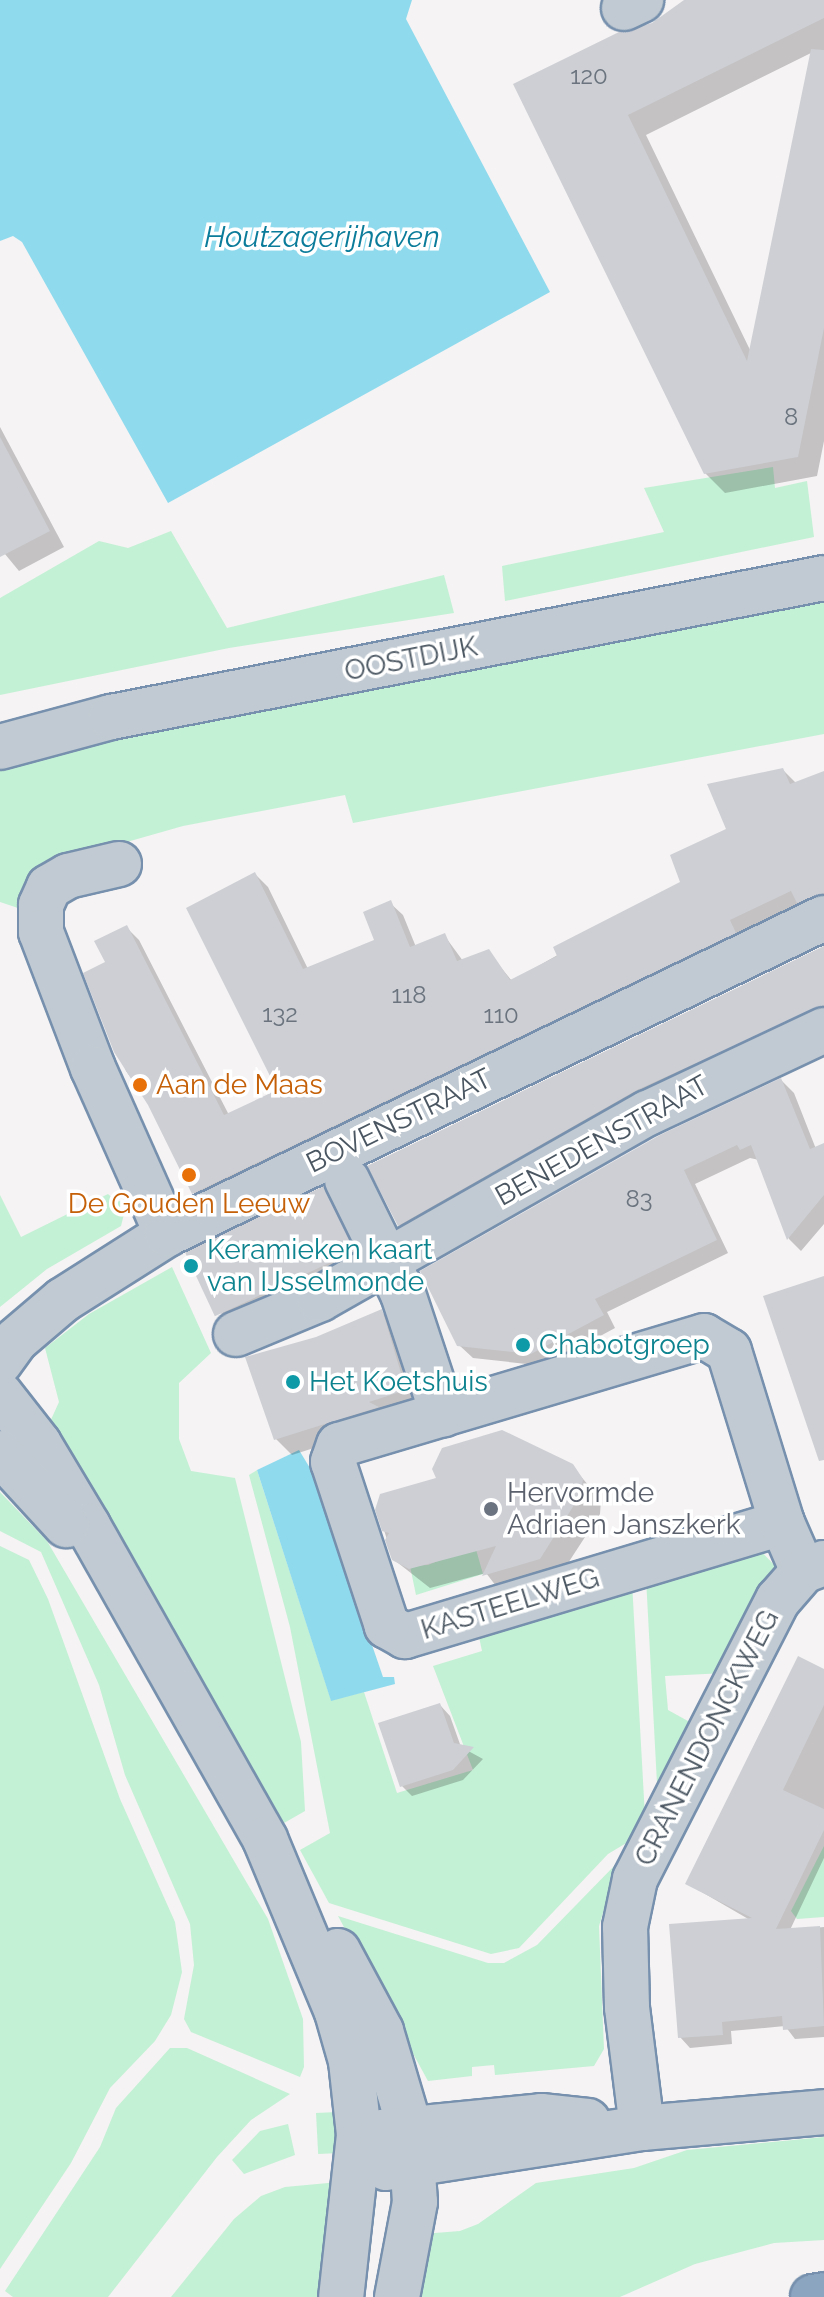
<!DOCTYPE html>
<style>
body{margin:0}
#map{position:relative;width:824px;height:2297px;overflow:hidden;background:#f5f3f3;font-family:Raleway,sans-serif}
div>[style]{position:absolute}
.green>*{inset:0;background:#c3f1d5;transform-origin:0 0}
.water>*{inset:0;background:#90daee}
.shadow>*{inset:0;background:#0003}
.building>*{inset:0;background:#cdcfd5;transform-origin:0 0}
.roads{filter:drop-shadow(2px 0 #7690ad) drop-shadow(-2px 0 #7690ad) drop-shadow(0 2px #7690ad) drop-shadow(0 -2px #7690ad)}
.minor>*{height:44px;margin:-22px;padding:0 22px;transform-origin:22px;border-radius:22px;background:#c1cad2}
.highway>*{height:44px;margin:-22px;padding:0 22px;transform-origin:22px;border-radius:22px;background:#8ba5c1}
.dots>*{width:22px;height:22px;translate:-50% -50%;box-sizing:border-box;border:4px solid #fff;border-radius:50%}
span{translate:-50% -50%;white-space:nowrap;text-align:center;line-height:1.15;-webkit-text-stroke:7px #fff;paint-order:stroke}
.number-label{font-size:24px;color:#6b747e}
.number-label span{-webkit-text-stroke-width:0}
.street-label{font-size:28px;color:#4a5661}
.food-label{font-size:28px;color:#c56008}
.left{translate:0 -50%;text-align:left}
.culture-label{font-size:28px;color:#0d838f}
.worship-label{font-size:28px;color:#5b616d}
.water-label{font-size:30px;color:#0c7c9b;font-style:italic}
</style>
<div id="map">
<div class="green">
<i style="clip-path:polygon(773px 467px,775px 488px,807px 481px,814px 537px,505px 601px,502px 566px,664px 532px,644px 488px)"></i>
<i style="clip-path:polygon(171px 531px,227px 628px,444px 575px,454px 613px,229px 648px,0 695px,0 598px,99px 541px,128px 548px)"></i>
<i style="clip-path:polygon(824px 596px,824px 734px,353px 823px,345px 795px,183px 826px,46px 865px,23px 885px,24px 910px,0 902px,0 766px,88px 738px)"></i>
<i style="clip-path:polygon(108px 1194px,117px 1202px,128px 1198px,121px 1226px,47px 1269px,0 1307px,0 1195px,21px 1237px)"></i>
<i style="clip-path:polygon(172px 1267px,211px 1353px,179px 1383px,179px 1439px,191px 1471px,235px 1478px,301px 1742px,305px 1811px,284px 1823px,49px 1424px,59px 1402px,45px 1348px,89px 1314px)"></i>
<i style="clip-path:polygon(257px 1470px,331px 1700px,364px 1692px,397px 1793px,473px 1770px,433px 1666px,482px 1651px,478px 1632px,632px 1582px,645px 1817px,628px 1842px,608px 1854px,519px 1948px,491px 1954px,329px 1903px,300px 1850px,330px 1833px,290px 1627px,249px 1475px)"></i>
<i style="clip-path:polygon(0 1492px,47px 1541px,268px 1919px,303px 2019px,304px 2067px,300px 2077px,191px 2032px,184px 2019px,194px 1965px,190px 1924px,125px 1775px,99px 1685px,41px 1552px,0 1531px)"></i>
<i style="clip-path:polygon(0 1546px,29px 1560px,48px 1599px,120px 1799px,175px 1922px,182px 1972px,171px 2015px,155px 2041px,110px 2088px,71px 2163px,0 2269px)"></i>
<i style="clip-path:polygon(475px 1546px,483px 1574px,416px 1595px,410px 1566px,428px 1565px)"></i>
<i style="clip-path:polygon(759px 1549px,777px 1568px,725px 1673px,665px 1676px,668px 1710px,697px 1726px,658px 1802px,646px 1578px)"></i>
<i style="clip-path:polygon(824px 1846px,824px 1917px,797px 1919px,791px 1911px)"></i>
<i style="clip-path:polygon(618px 1862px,599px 1926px,604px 2049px,594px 2066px,495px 2075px,494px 2065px,472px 2067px,472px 2076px,428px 2081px,338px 1916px,488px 1963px,504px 1963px,537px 1945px)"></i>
<i style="clip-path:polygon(170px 2048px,187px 2048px,290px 2094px,251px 2120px,217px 2157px,108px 2297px,13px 2297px,5px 2291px,100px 2147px,116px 2108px)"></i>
<i style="left:337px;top:2112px;width:41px;height:21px;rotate:87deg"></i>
<i style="clip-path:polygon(288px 2124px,295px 2155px,244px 2174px,232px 2160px,260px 2131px)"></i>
<i style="clip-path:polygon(824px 2137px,824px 2240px,774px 2243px,695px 2264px,620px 2297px,409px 2297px,422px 2234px,460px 2231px,478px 2224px,536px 2183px,634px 2168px,687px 2150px)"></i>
<i style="clip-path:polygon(339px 2182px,330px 2297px,171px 2297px,234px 2219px,261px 2196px,285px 2187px)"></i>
</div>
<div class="water">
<i style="clip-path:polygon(0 0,412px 0,406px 19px,550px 292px,168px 503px,22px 242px,13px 236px,0 241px)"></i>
<i style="clip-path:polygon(299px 1450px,313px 1473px,383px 1677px,394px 1677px,395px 1684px,331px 1701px,257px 1470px)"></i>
</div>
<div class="shadow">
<i style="clip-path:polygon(evenodd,689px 0,824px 0,824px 441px,817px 476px,725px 493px,705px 473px,516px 85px,653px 24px,689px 0,813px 52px,751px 352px,646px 135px,813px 52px)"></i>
<i style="clip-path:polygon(0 427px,64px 547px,19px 571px,0 548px)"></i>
<i style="clip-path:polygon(783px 770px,797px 784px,824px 773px,824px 911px,207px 1206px,194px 1193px,149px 1104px,126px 1071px,86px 974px,107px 963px,126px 927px,139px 940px,229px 1115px,280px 1091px,255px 874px,268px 887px,308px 969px,377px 941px,390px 903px,403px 915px,416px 947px,444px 935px,463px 961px,488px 952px,512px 981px,682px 884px)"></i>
<i style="clip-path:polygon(824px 948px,824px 1021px,412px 1238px,399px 1225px)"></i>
<i style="clip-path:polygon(781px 1080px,794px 1093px,816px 1149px,824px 1145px,824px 1224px,801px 1251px,789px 1239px,759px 1160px,750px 1158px,695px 1184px,728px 1253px,607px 1312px,615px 1328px,545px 1366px,473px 1358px,459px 1345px)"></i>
<i style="clip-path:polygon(323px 1189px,339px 1205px,369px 1267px,235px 1333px,219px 1317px)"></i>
<i style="clip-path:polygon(381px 1311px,397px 1327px,420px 1406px,392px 1423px,292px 1455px,276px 1439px,317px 1339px)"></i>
<i style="clip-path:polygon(572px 1466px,601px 1500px,600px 1514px,559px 1577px,503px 1595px,486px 1573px,430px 1588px,393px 1559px,384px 1530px)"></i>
<i style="clip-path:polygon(824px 1671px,824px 1858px,790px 1930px,824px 1927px,824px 2037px,795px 2039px,785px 2026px,731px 2031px,732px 2044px,690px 2048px,680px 2037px,750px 1920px,688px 1884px)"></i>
<i style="clip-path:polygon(440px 1705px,450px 1716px,461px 1747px,483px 1759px,463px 1780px,412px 1796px,402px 1786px)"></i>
</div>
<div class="building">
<i style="clip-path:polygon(684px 0,824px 0,824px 18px,628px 115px,747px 361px,811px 49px,824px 50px,824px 328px,798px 457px,704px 474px,513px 84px,619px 32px,652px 23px)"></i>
<i style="clip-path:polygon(0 437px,50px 531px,0 557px)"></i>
<i style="clip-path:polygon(783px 768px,790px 784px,824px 771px,824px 893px,797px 903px,791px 891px,730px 920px,736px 933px,192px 1194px,148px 1105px,114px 1052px,83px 973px,105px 962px,94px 941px,127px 925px,224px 1115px,277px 1090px,186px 908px,255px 872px,303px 969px,374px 940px,363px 912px,391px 900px,410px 947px,445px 933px,457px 961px,489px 949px,510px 980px,557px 956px,553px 947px,680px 882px,670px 855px,726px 829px,707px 784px)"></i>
<i style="clip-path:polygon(824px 946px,824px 1005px,637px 1090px,398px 1226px,367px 1166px)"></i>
<i style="clip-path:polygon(781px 1078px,810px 1149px,824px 1143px,824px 1195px,787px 1240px,751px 1145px,740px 1150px,737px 1145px,684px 1170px,717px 1240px,595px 1299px,604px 1315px,531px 1354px,457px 1346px,420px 1271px,660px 1135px)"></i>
<i style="left:324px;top:1186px;width:72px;height:154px;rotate:65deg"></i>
<i style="clip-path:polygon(824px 1276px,824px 1460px,819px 1461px,763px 1296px)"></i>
<i style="clip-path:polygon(382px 1309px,406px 1390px,369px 1402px,379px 1407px,274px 1440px,245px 1357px,316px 1337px)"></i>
<i style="clip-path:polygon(502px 1430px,573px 1464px,583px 1479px,581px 1494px,540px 1559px,482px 1576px,496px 1546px,409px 1569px,392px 1560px,385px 1540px,389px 1533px,382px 1531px,375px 1510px,380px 1494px,436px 1478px,432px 1469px,442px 1448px)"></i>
<i style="clip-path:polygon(798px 1656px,824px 1669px,824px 1705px,783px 1790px,824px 1809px,824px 1830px,776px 1929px,820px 1926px,824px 2026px,783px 2030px,782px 2016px,722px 2022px,723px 2035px,678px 2038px,669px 1924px,752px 1918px,685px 1884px)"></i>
<i style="clip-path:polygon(440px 1703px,454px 1743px,474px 1747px,453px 1770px,400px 1787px,378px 1723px)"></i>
</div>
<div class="roads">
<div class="minor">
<i style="left:624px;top:8px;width:19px;rotate:-25deg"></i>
<i style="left:0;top:747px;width:115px;rotate:-15.1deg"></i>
<i style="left:111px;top:717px;width:726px;rotate:-11.03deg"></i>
<i style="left:119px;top:864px;width:52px;rotate:166.8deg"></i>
<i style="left:68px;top:876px;width:22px;rotate:150deg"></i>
<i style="left:49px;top:887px;width:20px;rotate:114deg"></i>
<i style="left:41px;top:905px;width:27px;rotate:90deg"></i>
<i style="left:41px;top:932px;width:146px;rotate:69.1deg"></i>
<i style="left:93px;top:1068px;width:182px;rotate:66deg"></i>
<i style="left:347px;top:1180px;width:127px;rotate:63.8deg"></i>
<i style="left:403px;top:1294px;width:127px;rotate:71.7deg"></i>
<i style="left:236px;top:1334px;width:91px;rotate:-22.6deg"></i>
<i style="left:320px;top:1299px;width:377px;rotate:-29.6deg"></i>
<i style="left:648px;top:1113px;width:195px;rotate:-25.2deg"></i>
<i style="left:0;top:1362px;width:27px;rotate:-54deg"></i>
<i style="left:16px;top:1340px;width:62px;rotate:-40.4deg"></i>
<i style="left:63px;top:1300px;width:123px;rotate:-32.4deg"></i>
<i style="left:167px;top:1234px;width:729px;rotate:-25.69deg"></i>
<i style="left:0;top:1394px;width:63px;rotate:52deg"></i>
<i style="left:39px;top:1444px;width:96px;rotate:59.1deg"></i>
<i style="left:88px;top:1526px;width:360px;rotate:60.5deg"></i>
<i style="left:265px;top:1839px;width:187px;rotate:67.4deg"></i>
<i style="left:337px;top:2012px;width:51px;rotate:74.1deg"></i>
<i style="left:351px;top:2061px;width:74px;rotate:83.8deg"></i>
<i style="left:359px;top:2135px;width:163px;rotate:96.3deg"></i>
<i style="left:0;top:1453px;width:98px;rotate:47.5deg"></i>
<i style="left:782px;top:1523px;width:394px;rotate:163.3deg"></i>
<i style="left:405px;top:1636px;width:21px;rotate:-151deg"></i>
<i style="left:387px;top:1626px;width:173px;rotate:-108.2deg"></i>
<i style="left:333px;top:1462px;width:18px;rotate:-71deg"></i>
<i style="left:339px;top:1445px;width:381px;rotate:-16.6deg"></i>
<i style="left:704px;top:1336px;width:29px;rotate:31deg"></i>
<i style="left:729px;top:1351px;width:180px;rotate:72.9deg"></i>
<i style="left:782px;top:1523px;width:52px;rotate:66.4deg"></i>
<i style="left:338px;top:1951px;width:91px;rotate:61.7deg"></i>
<i style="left:381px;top:2031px;width:102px;rotate:73.5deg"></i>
<i style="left:410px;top:2129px;width:73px;rotate:86.1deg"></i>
<i style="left:415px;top:2202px;width:97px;rotate:100.7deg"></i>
<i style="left:642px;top:2128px;width:122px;rotate:-97.1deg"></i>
<i style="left:627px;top:2007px;width:80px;rotate:-91.4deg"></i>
<i style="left:625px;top:1927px;width:49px;rotate:-78.2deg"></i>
<i style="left:635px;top:1879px;width:314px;rotate:-62.9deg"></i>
<i style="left:778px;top:1600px;width:38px;rotate:-49deg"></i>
<i style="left:803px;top:1571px;width:22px;rotate:-21deg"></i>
<i style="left:382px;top:2132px;width:160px;rotate:-5.7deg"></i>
<i style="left:541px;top:2116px;width:47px;rotate:6.1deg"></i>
<i style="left:386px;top:2168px;width:259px;rotate:-8.9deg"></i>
<i style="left:642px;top:2128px;width:183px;rotate:-5deg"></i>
</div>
<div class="highway">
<i style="left:813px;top:2297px;width:11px;rotate:-10deg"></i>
</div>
</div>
<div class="dots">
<i style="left:140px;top:1085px;background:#e8710a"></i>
<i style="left:189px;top:1175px;background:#e8710a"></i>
<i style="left:191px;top:1266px;background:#0f9aa8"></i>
<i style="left:523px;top:1345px;background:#0f9aa8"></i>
<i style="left:293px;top:1382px;background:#0f9aa8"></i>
<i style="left:491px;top:1509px;background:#6b7280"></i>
</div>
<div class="number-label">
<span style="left:589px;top:76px">120</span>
<span style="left:791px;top:417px">8</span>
<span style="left:409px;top:995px">118</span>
<span style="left:280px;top:1014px">132</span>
<span style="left:501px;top:1015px">110</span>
<span style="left:639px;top:1199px">83</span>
</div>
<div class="street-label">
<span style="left:411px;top:659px;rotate:-11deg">OOSTDIJK</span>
<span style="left:399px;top:1121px;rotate:-26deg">BOVENSTRAAT</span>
<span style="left:602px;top:1141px;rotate:-29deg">BENEDENSTRAAT</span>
<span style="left:510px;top:1604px;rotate:-17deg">KASTEELWEG</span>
<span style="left:707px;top:1738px;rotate:-63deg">CRANENDONCKWEG</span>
</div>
<div class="food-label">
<span class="left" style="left:156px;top:1085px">Aan de Maas</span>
<span style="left:189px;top:1204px">De Gouden Leeuw</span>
</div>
<div class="culture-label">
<span class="left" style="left:207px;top:1266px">Keramieken kaart<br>van IJsselmonde</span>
<span class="left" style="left:539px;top:1345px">Chabotgroep</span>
<span class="left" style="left:309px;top:1382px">Het Koetshuis</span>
</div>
<div class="worship-label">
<span class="left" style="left:507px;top:1509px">Hervormde<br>Adriaen Janszkerk</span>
</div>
<div class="water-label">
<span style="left:322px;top:237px">Houtzagerijhaven</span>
</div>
</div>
